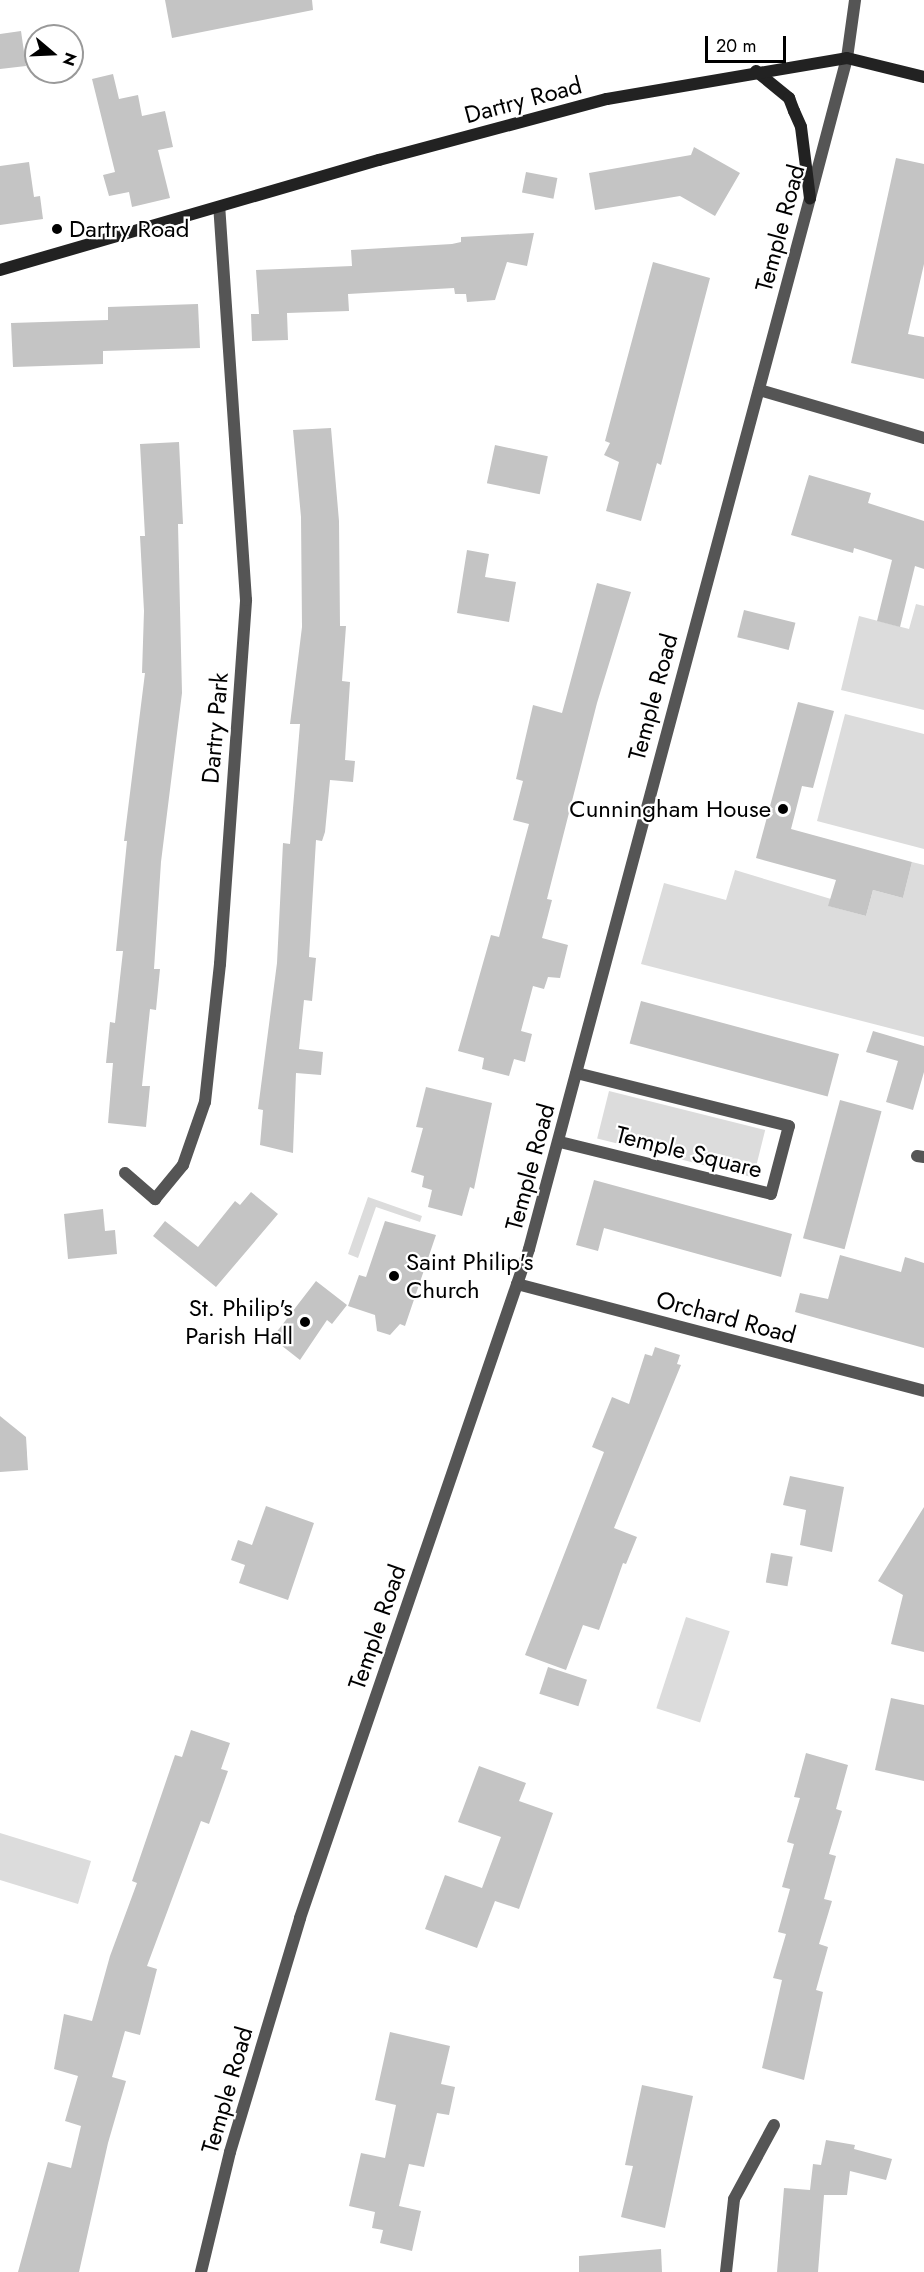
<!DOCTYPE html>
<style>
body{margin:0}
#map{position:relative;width:924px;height:2272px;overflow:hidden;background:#fff;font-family:Jost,sans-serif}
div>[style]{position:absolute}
.green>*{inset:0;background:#dcdcdc;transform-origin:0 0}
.building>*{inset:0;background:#c4c4c4;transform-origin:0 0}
.street>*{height:12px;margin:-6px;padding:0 6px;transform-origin:6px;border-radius:6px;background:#555}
.secondary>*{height:12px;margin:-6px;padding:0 6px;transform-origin:6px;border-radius:6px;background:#222}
.dots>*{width:16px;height:16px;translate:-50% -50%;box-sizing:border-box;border:3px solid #fff;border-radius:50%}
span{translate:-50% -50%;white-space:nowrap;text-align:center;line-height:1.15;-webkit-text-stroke:4.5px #fff;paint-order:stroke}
.street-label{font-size:24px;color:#000}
.poi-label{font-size:24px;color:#000}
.left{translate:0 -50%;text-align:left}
.right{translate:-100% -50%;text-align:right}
.north{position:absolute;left:24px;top:24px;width:60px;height:60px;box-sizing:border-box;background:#fff;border:2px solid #999;border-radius:50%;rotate:109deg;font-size:16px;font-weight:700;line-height:24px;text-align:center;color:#000}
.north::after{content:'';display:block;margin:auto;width:21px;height:27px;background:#000;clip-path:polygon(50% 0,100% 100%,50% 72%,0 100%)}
.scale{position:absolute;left:705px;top:36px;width:81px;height:27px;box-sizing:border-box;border:3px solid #000;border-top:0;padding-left:8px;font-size:18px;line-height:21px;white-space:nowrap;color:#000;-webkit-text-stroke:4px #fff;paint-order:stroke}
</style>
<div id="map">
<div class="green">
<i style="clip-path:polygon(916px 604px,924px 606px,924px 710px,841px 690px,859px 616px,909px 629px)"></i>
<i style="clip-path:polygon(845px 714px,924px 734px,924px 849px,817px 821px)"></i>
<i style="clip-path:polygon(912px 862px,924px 865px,924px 1037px,641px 964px,664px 883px,726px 900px,735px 870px,831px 899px,829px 906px,866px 916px,873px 890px,903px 898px)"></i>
<i style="left:609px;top:1091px;width:161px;height:49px;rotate:14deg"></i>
<i style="clip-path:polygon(368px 1197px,422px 1216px,420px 1222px,376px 1207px,358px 1258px,348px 1254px)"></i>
<i style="left:686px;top:1617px;width:46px;height:96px;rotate:18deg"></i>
<i style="clip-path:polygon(0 1833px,91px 1861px,78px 1904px,0 1880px)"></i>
</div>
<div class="building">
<i style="clip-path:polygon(165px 0,312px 0,313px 10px,172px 38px)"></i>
<i style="clip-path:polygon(21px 31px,26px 66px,0 69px,0 34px)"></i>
<i style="clip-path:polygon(113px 74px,119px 99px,138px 95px,142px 116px,165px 111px,173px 147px,158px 150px,170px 198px,132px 207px,129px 192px,109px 196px,103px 175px,115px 172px,92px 79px)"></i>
<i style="clip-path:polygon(694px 147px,740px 173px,715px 216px,680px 196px,595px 210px,589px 173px,691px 155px)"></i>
<i style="clip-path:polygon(896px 158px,924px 164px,924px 264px,908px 334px,924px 337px,924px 379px,851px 363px)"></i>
<i style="clip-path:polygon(29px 162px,34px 197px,40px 196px,43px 219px,0 225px,0 166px)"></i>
<i style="left:526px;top:172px;width:32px;height:21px;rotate:11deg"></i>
<i style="clip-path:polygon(534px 233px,527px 266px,507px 262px,495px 300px,467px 302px,466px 294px,455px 294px,454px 288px,348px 294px,349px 311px,287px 313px,288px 340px,252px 341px,251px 314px,259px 314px,256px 270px,352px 266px,351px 250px,452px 244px,461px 242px,461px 237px)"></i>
<i style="clip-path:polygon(653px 262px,710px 278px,661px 465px,657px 463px,641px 521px,606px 511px,619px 462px,604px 455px,610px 443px,605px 441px)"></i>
<i style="clip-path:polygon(198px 304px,200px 348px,103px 351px,103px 364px,13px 367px,11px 323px,108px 320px,108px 307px)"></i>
<i style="clip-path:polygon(331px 428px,339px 521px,340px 626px,346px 626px,342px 681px,350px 682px,345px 760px,355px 761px,353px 782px,330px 780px,325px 832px,322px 841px,316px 840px,309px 957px,316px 958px,312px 1001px,304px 1000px,299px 1049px,323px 1052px,321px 1075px,296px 1073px,293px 1153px,260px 1145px,263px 1110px,258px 1109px,277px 963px,283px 843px,290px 844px,300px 724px,290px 724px,302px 627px,301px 517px,293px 430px)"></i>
<i style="clip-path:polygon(179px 442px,183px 524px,178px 524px,182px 693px,161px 862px,154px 969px,160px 969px,156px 1010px,150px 1009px,142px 1086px,150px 1086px,146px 1127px,108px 1123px,113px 1063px,106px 1063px,110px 1022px,115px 1023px,123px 951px,116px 951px,127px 841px,124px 841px,145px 673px,142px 673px,144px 611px,140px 536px,145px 536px,140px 444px)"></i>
<i style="left:495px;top:445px;width:54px;height:39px;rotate:12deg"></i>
<i style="clip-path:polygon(809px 475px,871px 493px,868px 503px,924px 521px,924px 569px,915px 566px,900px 627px,877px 621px,892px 560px,854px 548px,853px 553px,791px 535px)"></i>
<i style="clip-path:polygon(467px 550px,489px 554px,485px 577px,516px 582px,509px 622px,457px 613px)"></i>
<i style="clip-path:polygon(597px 583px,631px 592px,597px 703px,547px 899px,552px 900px,542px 938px,568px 945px,560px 978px,548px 977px,544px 989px,533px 986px,521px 1031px,532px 1034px,525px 1062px,514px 1059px,509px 1076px,482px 1069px,484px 1058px,458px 1051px,491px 935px,499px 937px,529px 824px,513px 820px,523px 781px,516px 779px,533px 705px,562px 713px)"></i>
<i style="left:744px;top:610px;width:53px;height:28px;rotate:14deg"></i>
<i style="clip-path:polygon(798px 702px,834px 711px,813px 788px,802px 786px,791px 829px,912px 862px,903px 898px,873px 890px,866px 916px,828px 906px,836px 880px,756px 858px)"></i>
<i style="left:641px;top:1001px;width:205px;height:44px;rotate:15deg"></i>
<i style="clip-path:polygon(873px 1031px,924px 1046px,924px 1072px,913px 1110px,886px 1102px,898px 1061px,866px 1052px)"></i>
<i style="clip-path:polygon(426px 1087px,492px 1103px,474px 1189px,470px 1187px,462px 1216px,428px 1207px,432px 1190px,422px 1187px,424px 1176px,411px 1172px,423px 1128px,416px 1127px)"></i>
<i style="left:840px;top:1100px;width:43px;height:143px;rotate:15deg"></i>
<i style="clip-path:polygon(594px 1180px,792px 1234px,781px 1277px,604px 1228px,598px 1251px,576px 1245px)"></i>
<i style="clip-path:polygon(251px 1192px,278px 1214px,216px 1287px,153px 1236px,165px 1221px,198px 1247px,235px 1201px,240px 1205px)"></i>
<i style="clip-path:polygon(103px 1209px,105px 1231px,115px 1230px,117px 1254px,68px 1259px,64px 1214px)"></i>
<i style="clip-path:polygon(385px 1221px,436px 1235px,405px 1326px,400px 1324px,390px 1335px,377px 1331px,375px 1315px,348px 1306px,359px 1275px,366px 1277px)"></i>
<i style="clip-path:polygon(840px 1255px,901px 1272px,905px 1257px,924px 1263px,924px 1348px,795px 1312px,800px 1293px,828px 1299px)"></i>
<i style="clip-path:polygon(316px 1281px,347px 1305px,332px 1324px,327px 1320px,300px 1360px,272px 1338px)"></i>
<i style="clip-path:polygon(655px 1347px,680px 1355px,677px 1364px,681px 1365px,614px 1528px,637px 1537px,626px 1564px,623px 1563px,599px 1630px,583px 1625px,566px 1670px,525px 1655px,604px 1452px,592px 1447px,612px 1397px,629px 1404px,645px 1354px,652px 1356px)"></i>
<i style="clip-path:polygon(0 1416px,26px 1437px,28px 1470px,0 1472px)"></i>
<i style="clip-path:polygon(790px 1476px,844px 1487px,832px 1552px,800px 1545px,806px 1510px,783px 1505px)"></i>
<i style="clip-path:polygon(266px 1506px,314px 1523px,288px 1600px,239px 1583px,245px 1565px,231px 1560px,238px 1540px,252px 1545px)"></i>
<i style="clip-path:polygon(924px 1507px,924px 1652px,891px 1644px,903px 1595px,878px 1581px)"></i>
<i style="left:771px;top:1553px;width:22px;height:30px;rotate:10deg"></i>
<i style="left:548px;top:1667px;width:41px;height:28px;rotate:18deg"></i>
<i style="clip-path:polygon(891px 1698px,924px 1705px,924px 1781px,875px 1770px)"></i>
<i style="clip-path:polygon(191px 1730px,230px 1743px,221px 1769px,228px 1771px,209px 1824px,201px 1821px,147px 1966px,157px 1969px,140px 2035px,125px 2031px,112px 2077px,126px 2081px,108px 2143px,79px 2272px,18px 2272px,48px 2162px,71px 2168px,81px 2126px,65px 2121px,78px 2076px,54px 2069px,64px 2014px,92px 2021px,110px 1956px,137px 1883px,132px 1881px,175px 1755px,182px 1757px)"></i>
<i style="clip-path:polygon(806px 1753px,848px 1765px,836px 1809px,842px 1811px,829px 1854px,836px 1856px,824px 1899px,832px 1901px,819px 1944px,828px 1947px,816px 1990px,823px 1992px,804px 2080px,762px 2068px,782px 1980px,773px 1978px,786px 1934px,778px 1932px,790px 1889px,782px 1887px,794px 1844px,787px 1842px,800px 1798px,794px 1797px)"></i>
<i style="clip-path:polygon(479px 1766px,526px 1783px,519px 1801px,553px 1813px,519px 1909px,495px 1901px,477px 1948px,425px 1929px,445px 1875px,482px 1888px,501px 1837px,458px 1822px)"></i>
<i style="clip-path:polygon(390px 2032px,450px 2046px,441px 2084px,455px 2087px,449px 2115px,437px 2113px,424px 2167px,409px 2164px,399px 2206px,421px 2211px,412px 2251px,380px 2243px,383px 2230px,372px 2228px,375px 2212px,349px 2206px,361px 2153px,385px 2158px,396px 2105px,375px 2100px)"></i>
<i style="clip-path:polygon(642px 2085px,693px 2096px,665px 2228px,621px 2217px,633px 2166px,625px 2165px)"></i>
<i style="clip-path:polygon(826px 2140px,855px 2145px,854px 2149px,892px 2159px,886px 2180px,850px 2171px,847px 2195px,824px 2195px,818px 2272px,777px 2272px,784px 2188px,810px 2190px,813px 2164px,821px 2165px)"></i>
<i style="clip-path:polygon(661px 2249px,662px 2272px,579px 2272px,579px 2256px)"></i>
</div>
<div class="street">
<i style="left:759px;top:390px;width:172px;rotate:16.2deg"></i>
<i style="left:560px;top:1142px;width:217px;rotate:13.8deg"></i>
<i style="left:771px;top:1194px;width:70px;rotate:-75.2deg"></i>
<i style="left:789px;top:1126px;width:219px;rotate:-166deg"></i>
<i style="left:917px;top:1156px;width:7px;rotate:8deg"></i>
<i style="left:125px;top:1173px;width:40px;rotate:41deg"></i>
<i style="left:155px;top:1199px;width:44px;rotate:-50.5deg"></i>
<i style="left:183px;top:1165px;width:67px;rotate:-70.8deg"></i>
<i style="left:205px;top:1102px;width:139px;rotate:-83.8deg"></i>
<i style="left:220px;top:964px;width:365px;rotate:-85.9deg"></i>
<i style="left:246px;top:600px;width:394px;rotate:-93.9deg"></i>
<i style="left:517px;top:1284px;width:421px;rotate:14.7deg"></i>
<i style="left:201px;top:2272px;width:123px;rotate:-76.4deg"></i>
<i style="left:230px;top:2152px;width:244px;rotate:-73.3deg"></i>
<i style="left:300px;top:1918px;width:707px;rotate:-71.1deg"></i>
<i style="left:529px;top:1249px;width:1088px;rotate:-75.03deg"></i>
<i style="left:810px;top:198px;width:145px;rotate:-75.2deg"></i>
<i style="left:847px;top:58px;width:59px;rotate:-82.1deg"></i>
<i style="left:726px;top:2272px;width:73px;rotate:-83.7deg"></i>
<i style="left:734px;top:2199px;width:84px;rotate:-61.6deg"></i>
</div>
<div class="secondary">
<i style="left:756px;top:71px;width:43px;rotate:39.3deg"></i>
<i style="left:789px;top:98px;width:14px;rotate:69deg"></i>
<i style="left:794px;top:111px;width:17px;rotate:66deg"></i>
<i style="left:801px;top:127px;width:72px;rotate:82.8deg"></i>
<i style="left:0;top:270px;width:395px;rotate:-16.2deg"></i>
<i style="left:379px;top:160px;width:236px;rotate:-15deg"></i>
<i style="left:607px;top:99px;width:243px;rotate:-9.7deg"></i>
<i style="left:847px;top:58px;width:79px;rotate:13.9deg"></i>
</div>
<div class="dots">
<i style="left:57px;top:229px;background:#000"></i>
<i style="left:783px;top:809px;background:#000"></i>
<i style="left:394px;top:1276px;background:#000"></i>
<i style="left:305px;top:1322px;background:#000"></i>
</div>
<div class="street-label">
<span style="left:523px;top:100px;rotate:-15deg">Dartry Road</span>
<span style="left:780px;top:228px;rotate:-75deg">Temple Road</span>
<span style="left:653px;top:697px;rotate:-75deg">Temple Road</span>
<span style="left:215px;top:728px;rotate:-85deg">Dartry Park</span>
<span style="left:689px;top:1152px;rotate:14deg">Temple Square</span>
<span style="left:530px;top:1167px;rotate:-75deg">Temple Road</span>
<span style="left:726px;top:1317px;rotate:15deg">Orchard Road</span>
<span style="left:377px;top:1627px;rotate:-71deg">Temple Road</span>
<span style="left:227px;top:2090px;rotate:-74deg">Temple Road</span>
</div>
<div class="poi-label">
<span class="left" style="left:69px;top:229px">Dartry Road</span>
<span class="right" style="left:771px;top:809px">Cunningham House</span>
<span class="left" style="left:406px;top:1276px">Saint Philip's<br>Church</span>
<span class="right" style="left:293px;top:1322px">St. Philip's<br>Parish Hall</span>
</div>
<div class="north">N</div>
<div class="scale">20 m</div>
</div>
